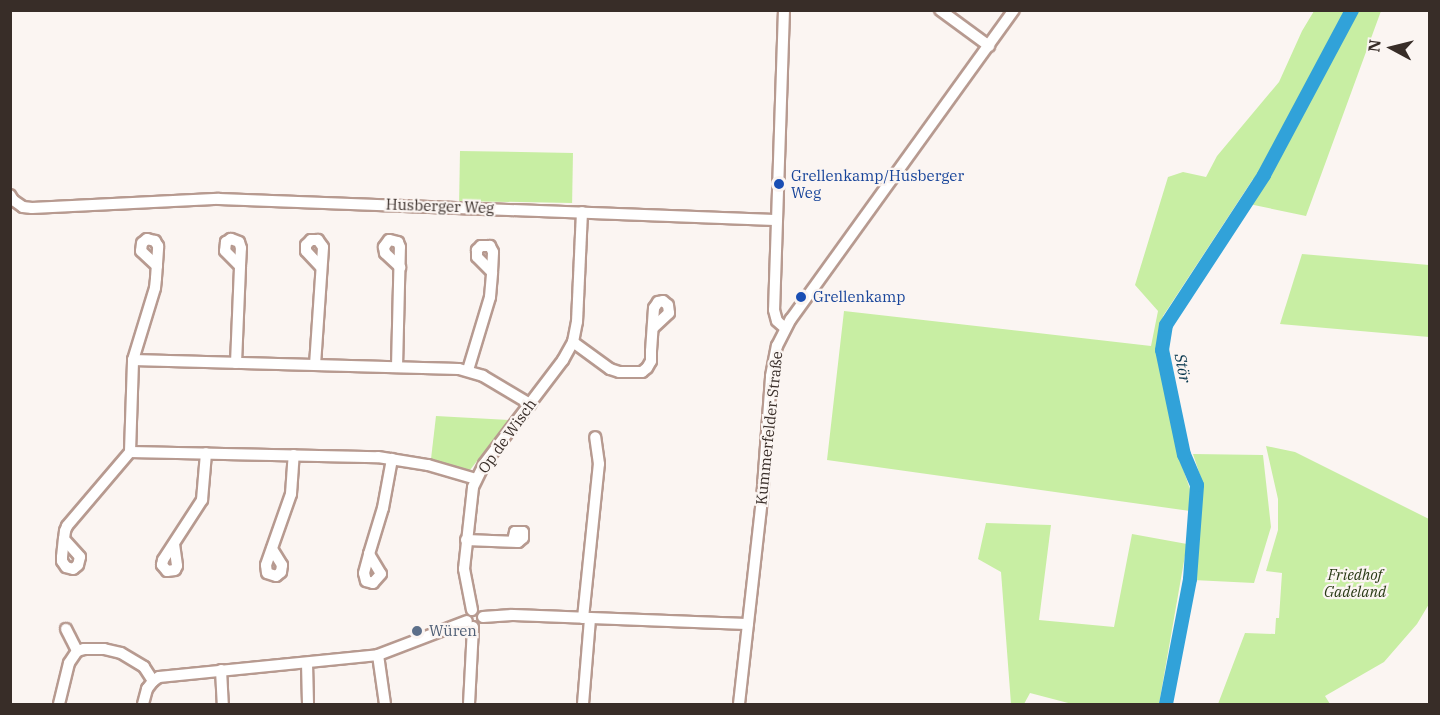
<!DOCTYPE html>
<meta charset="utf-8">
<style>
body{margin:0}
#map{position:relative;width:1440px;height:715px;overflow:hidden;background:#fbf5f2;font-family:"IBM Plex Serif",serif}
div>[style]{position:absolute}
.green>*{inset:0;background:#c8eea3;transform-origin:0 0}
.river>*{height:14px;margin:-7px;padding:0 7px;transform-origin:7px;border-radius:7px;background:#31a2d9}
.roads{filter:drop-shadow(2px 0 #b79a90) drop-shadow(-2px 0 #b79a90) drop-shadow(0 2px #b79a90) drop-shadow(0 -2px #b79a90)}
.minor>*{height:10px;margin:-5px;padding:0 5px;transform-origin:5px;border-radius:5px;background:#fff}
.dots>*{width:16px;height:16px;translate:-50% -50%;box-sizing:border-box;border:3px solid #fbf5f2;border-radius:50%}
span{translate:-50% -50%;white-space:nowrap;text-align:center;line-height:1.15;-webkit-text-stroke:4.5px #fbf5f2;paint-order:stroke}
.transit-label{font-size:15px;color:#164399}
.left{translate:0 -50%;text-align:left}
.street-label{font-size:15px;color:#382d28}
.park-label{font-size:15px;color:#2a3b16;font-style:italic}
.service-label{font-size:15px;color:#4e5e75}
.water-label{font-size:16px;color:#06364d;font-style:italic}
.frame{position:absolute;inset:0;border:12px solid #382d28;pointer-events:none}
.north{position:absolute;left:1362px;top:18px;width:60px;height:60px;-webkit-text-stroke:4px #fbf5f2;paint-order:stroke;rotate:277deg;font-size:16px;font-weight:700;line-height:24px;text-align:center;color:#382d28}
.north::after{content:'';display:block;margin:auto;width:21px;height:27px;background:#382d28;clip-path:polygon(50% 0,100% 100%,50% 72%,0 100%)}
</style>
<div id="map">
<div class="green">
<i style="clip-path:polygon(1314px 11px,1342px 11px,1354px 15px,1357px 11px,1381px 11px,1306px 216px,1249px 204px,1260px 188px,1253px 179px,1163px 316px,1158px 348px,1180px 460px,1191px 492px,1190px 511px,827px 460px,844px 311px,1151px 346px,1158px 311px,1135px 285px,1168px 177px,1183px 172px,1206px 177px,1217px 156px,1279px 82px,1302px 31px)"></i>
<i style="left:460px;top:151px;width:113px;height:50px;rotate:1deg"></i>
<i style="clip-path:polygon(1302px 254px,1429px 265px,1429px 337px,1280px 324px)"></i>
<i style="clip-path:polygon(436px 416px,509px 420px,470px 470px,431px 459px)"></i>
<i style="clip-path:polygon(1266px 446px,1295px 452px,1429px 519px,1429px 604px,1417px 624px,1384px 662px,1325px 696px,1330px 704px,1218px 704px,1245px 633px,1275px 634px,1276px 618px,1279px 618px,1282px 573px,1266px 571px,1278px 530px,1278px 499px)"></i>
<i style="clip-path:polygon(1193px 454px,1263px 455px,1271px 527px,1254px 583px,1193px 580px,1203px 484px)"></i>
<i style="clip-path:polygon(986px 523px,1051px 525px,1039px 620px,1114px 627px,1132px 534px,1187px 544px,1159px 704px,1072px 704px,1030px 693px,1024px 704px,1011px 704px,1001px 572px,978px 559px)"></i>
</div>
<div class="river">
<i style="left:1166px;top:704px;width:127px;rotate:-79.1deg"></i>
<i style="left:1190px;top:579px;width:94px;rotate:-85.7deg"></i>
<i style="left:1197px;top:485px;width:33px;rotate:-113deg"></i>
<i style="left:1184px;top:455px;width:107px;rotate:-101.8deg"></i>
<i style="left:1162px;top:350px;width:25px;rotate:-81deg"></i>
<i style="left:1166px;top:325px;width:179px;rotate:-56.8deg"></i>
<i style="left:1264px;top:175px;width:187px;rotate:-61.9deg"></i>
</div>
<div class="roads">
<div class="minor">
<i style="left:784px;top:10px;width:300px;rotate:91.9deg"></i>
<i style="left:774px;top:310px;width:11px;rotate:75deg"></i>
<i style="left:777px;top:321px;width:11px;rotate:41deg"></i>
<i style="left:940px;top:10px;width:61px;rotate:36.3deg"></i>
<i style="left:10px;top:195px;width:6px;rotate:59deg"></i>
<i style="left:13px;top:200px;width:12px;rotate:35deg"></i>
<i style="left:23px;top:207px;width:9px;rotate:6deg"></i>
<i style="left:32px;top:208px;width:187px;rotate:-2.8deg"></i>
<i style="left:219px;top:199px;width:556px;rotate:2.16deg"></i>
<i style="left:573px;top:342px;width:46px;rotate:36.1deg"></i>
<i style="left:610px;top:369px;width:9px;rotate:18deg"></i>
<i style="left:619px;top:372px;width:23px"></i>
<i style="left:642px;top:372px;width:6px;rotate:-39deg"></i>
<i style="left:647px;top:368px;width:8px;rotate:-60deg"></i>
<i style="left:651px;top:361px;width:10px;rotate:-90deg"></i>
<i style="left:651px;top:351px;width:43px;rotate:-86deg"></i>
<i style="left:654px;top:308px;width:7px;rotate:-56deg"></i>
<i style="left:658px;top:302px;width:5px;rotate:-11deg"></i>
<i style="left:663px;top:301px;width:6px;rotate:39deg"></i>
<i style="left:668px;top:305px;width:8px;rotate:83deg"></i>
<i style="left:669px;top:313px;width:22px;rotate:137deg"></i>
<i style="left:133px;top:360px;width:75px;rotate:-73deg"></i>
<i style="left:155px;top:288px;width:10px;rotate:-84deg"></i>
<i style="left:156px;top:278px;width:32px;rotate:-86deg"></i>
<i style="left:158px;top:246px;width:6px;rotate:-121deg"></i>
<i style="left:155px;top:241px;width:8px;rotate:-166deg"></i>
<i style="left:147px;top:239px;width:6px;rotate:141deg"></i>
<i style="left:142px;top:243px;width:8px;rotate:97deg"></i>
<i style="left:141px;top:251px;width:22px;rotate:43deg"></i>
<i style="left:236px;top:363px;width:97px;rotate:-87.6deg"></i>
<i style="left:240px;top:266px;width:18px;rotate:-87deg"></i>
<i style="left:241px;top:248px;width:6px;rotate:-108deg"></i>
<i style="left:239px;top:242px;width:9px;rotate:-159deg"></i>
<i style="left:231px;top:239px;width:6px;rotate:149deg"></i>
<i style="left:226px;top:242px;width:9px;rotate:96deg"></i>
<i style="left:225px;top:251px;width:21px;rotate:45deg"></i>
<i style="left:315px;top:365px;width:118px;rotate:-86.1deg"></i>
<i style="left:323px;top:247px;width:9px;rotate:-126deg"></i>
<i style="left:318px;top:240px;width:7px;rotate:180deg"></i>
<i style="left:311px;top:240px;width:7px;rotate:135deg"></i>
<i style="left:306px;top:245px;width:6px;rotate:90deg"></i>
<i style="left:306px;top:251px;width:22px;rotate:47deg"></i>
<i style="left:397px;top:367px;width:120px;rotate:-88.6deg"></i>
<i style="left:400px;top:247px;width:5px;rotate:-112deg"></i>
<i style="left:398px;top:242px;width:9px;rotate:-167deg"></i>
<i style="left:389px;top:240px;width:9px;rotate:126deg"></i>
<i style="left:384px;top:247px;width:6px;rotate:81deg"></i>
<i style="left:385px;top:253px;width:21px;rotate:43deg"></i>
<i style="left:468px;top:370px;width:76px;rotate:-73.2deg"></i>
<i style="left:490px;top:297px;width:25px;rotate:-85deg"></i>
<i style="left:492px;top:272px;width:20px;rotate:-87deg"></i>
<i style="left:493px;top:252px;width:7px;rotate:-117deg"></i>
<i style="left:490px;top:246px;width:9px;rotate:180deg"></i>
<i style="left:481px;top:246px;width:6px;rotate:135deg"></i>
<i style="left:477px;top:250px;width:7px;rotate:90deg"></i>
<i style="left:477px;top:257px;width:21px;rotate:45deg"></i>
<i style="left:130px;top:452px;width:248px;rotate:1.2deg"></i>
<i style="left:378px;top:457px;width:51px;rotate:9.1deg"></i>
<i style="left:428px;top:465px;width:50px;rotate:16.3deg"></i>
<i style="left:64px;top:539px;width:24px;rotate:48deg"></i>
<i style="left:80px;top:557px;width:8px;rotate:104deg"></i>
<i style="left:78px;top:565px;width:6px;rotate:141deg"></i>
<i style="left:73px;top:569px;width:7px;rotate:-164deg"></i>
<i style="left:66px;top:567px;width:7px;rotate:-124deg"></i>
<i style="left:62px;top:561px;width:4px;rotate:-90deg"></i>
<i style="left:62px;top:557px;width:18px;rotate:-84deg"></i>
<i style="left:64px;top:539px;width:8px;rotate:-83deg"></i>
<i style="left:65px;top:531px;width:5px;rotate:-68deg"></i>
<i style="left:67px;top:526px;width:97px;rotate:-49.6deg"></i>
<i style="left:130px;top:452px;width:92px;rotate:-88.1deg"></i>
<i style="left:133px;top:360px;width:326px;rotate:1.6deg"></i>
<i style="left:459px;top:369px;width:25px;rotate:16deg"></i>
<i style="left:483px;top:376px;width:55px;rotate:30.8deg"></i>
<i style="left:466px;top:540px;width:52px;rotate:2.2deg"></i>
<i style="left:518px;top:542px;width:6px;rotate:-39deg"></i>
<i style="left:523px;top:538px;width:6px;rotate:-90deg"></i>
<i style="left:523px;top:532px;width:8px;rotate:180deg"></i>
<i style="left:515px;top:532px;width:9px;rotate:103deg"></i>
<i style="left:174px;top:544px;width:22px;rotate:82deg"></i>
<i style="left:177px;top:566px;width:4px;rotate:117deg"></i>
<i style="left:175px;top:570px;width:8px;rotate:173deg"></i>
<i style="left:167px;top:571px;width:8px;rotate:-130deg"></i>
<i style="left:162px;top:565px;width:5px;rotate:-79deg"></i>
<i style="left:163px;top:560px;width:72px;rotate:-57deg"></i>
<i style="left:202px;top:500px;width:47px;rotate:-85.1deg"></i>
<i style="left:272px;top:549px;width:19px;rotate:58deg"></i>
<i style="left:282px;top:565px;width:7px;rotate:98deg"></i>
<i style="left:281px;top:572px;width:6px;rotate:141deg"></i>
<i style="left:276px;top:576px;width:9px;rotate:-162deg"></i>
<i style="left:267px;top:573px;width:8px;rotate:-97deg"></i>
<i style="left:266px;top:565px;width:75px;rotate:-70.6deg"></i>
<i style="left:291px;top:494px;width:39px;rotate:-86deg"></i>
<i style="left:369px;top:554px;width:23px;rotate:59deg"></i>
<i style="left:381px;top:574px;width:12px;rotate:132deg"></i>
<i style="left:373px;top:583px;width:7px;rotate:-164deg"></i>
<i style="left:366px;top:581px;width:8px;rotate:-104deg"></i>
<i style="left:364px;top:573px;width:20px;rotate:-75deg"></i>
<i style="left:369px;top:554px;width:48px;rotate:-73.1deg"></i>
<i style="left:383px;top:508px;width:50px;rotate:-79.6deg"></i>
<i style="left:472px;top:610px;width:42px;rotate:-101deg"></i>
<i style="left:464px;top:569px;width:82px;rotate:-83.7deg"></i>
<i style="left:473px;top:487px;width:25px;rotate:-64deg"></i>
<i style="left:484px;top:464px;width:131px;rotate:-52.8deg"></i>
<i style="left:563px;top:360px;width:21px;rotate:-61deg"></i>
<i style="left:573px;top:342px;width:20px;rotate:-79deg"></i>
<i style="left:577px;top:322px;width:110px;rotate:-87.4deg"></i>
<i style="left:483px;top:617px;width:29px;rotate:-4deg"></i>
<i style="left:512px;top:615px;width:236px;rotate:2.2deg"></i>
<i style="left:583px;top:618px;width:155px;rotate:-84.1deg"></i>
<i style="left:599px;top:464px;width:27px;rotate:-98deg"></i>
<i style="left:66px;top:629px;width:25px;rotate:63deg"></i>
<i style="left:378px;top:655px;width:49px;rotate:81.9deg"></i>
<i style="left:307px;top:663px;width:41px;rotate:88.6deg"></i>
<i style="left:221px;top:670px;width:34px;rotate:87deg"></i>
<i style="left:59px;top:704px;width:42px;rotate:-76.3deg"></i>
<i style="left:69px;top:663px;width:14px;rotate:-56deg"></i>
<i style="left:77px;top:651px;width:7px;rotate:-16deg"></i>
<i style="left:84px;top:649px;width:20px"></i>
<i style="left:104px;top:649px;width:17px;rotate:13deg"></i>
<i style="left:121px;top:653px;width:27px;rotate:31deg"></i>
<i style="left:144px;top:667px;width:17px;rotate:57deg"></i>
<i style="left:143px;top:704px;width:16px;rotate:-75deg"></i>
<i style="left:147px;top:689px;width:10px;rotate:-53deg"></i>
<i style="left:153px;top:681px;width:7px;rotate:-34deg"></i>
<i style="left:159px;top:677px;width:220px;rotate:-5.7deg"></i>
<i style="left:378px;top:655px;width:95px;rotate:-20.9deg"></i>
<i style="left:469px;top:704px;width:77px;rotate:-87deg"></i>
<i style="left:583px;top:704px;width:86px;rotate:-85.3deg"></i>
<i style="left:739px;top:704px;width:205px;rotate:-83.6deg"></i>
<i style="left:762px;top:500px;width:124px;rotate:-85.8deg"></i>
<i style="left:771px;top:376px;width:31px;rotate:-79deg"></i>
<i style="left:777px;top:346px;width:30px;rotate:-63deg"></i>
<i style="left:791px;top:319px;width:381px;rotate:-54.2deg"></i>
</div>
</div>
<div class="dots">
<i style="left:779px;top:184px;background:#1a4fb4"></i>
<i style="left:801px;top:297px;background:#1a4fb4"></i>
<i style="left:417px;top:631px;background:#5c6f8a"></i>
</div>
<div class="transit-label">
<span class="left" style="left:791px;top:184px">Grellenkamp/Husberger<br>Weg</span>
<span class="left" style="left:813px;top:297px">Grellenkamp</span>
</div>
<div class="street-label">
<span style="left:440px;top:206px;rotate:2deg">Husberger Weg</span>
<span style="left:769px;top:428px;rotate:-84deg">Kummerfelder Straße</span>
<span style="left:507px;top:436px;rotate:-54deg">Op de Wisch</span>
</div>
<div class="park-label">
<span style="left:1355px;top:583px">Friedhof<br>Gadeland</span>
</div>
<div class="service-label">
<span class="left" style="left:429px;top:631px">Würen</span>
</div>
<div class="water-label">
<span style="left:1183px;top:368px;rotate:79deg">Stör</span>
</div>
<div class="frame"></div>
<div class="north">N</div>
</div>
